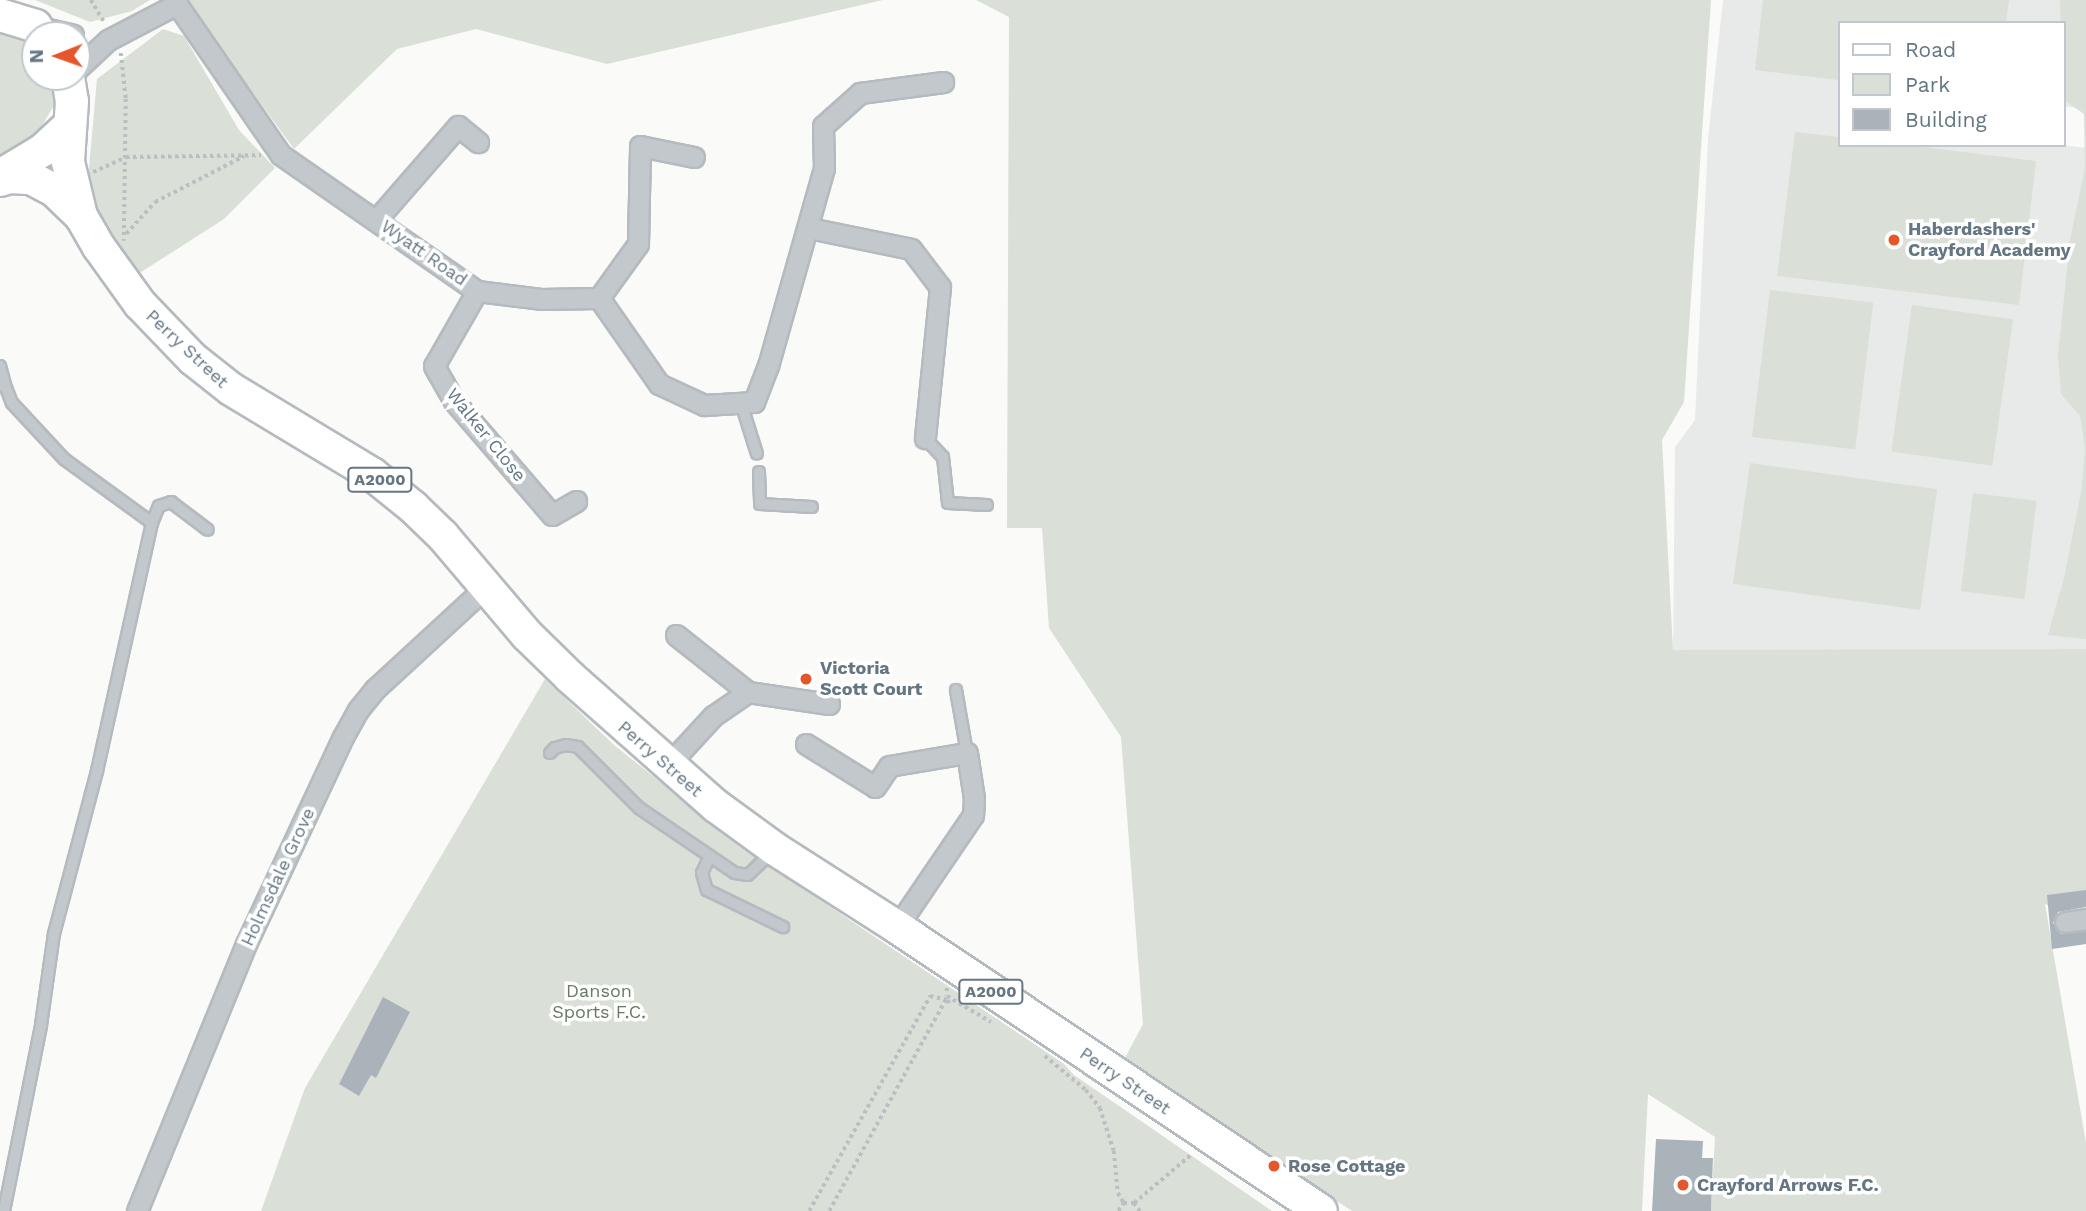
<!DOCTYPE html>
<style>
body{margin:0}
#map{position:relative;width:2086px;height:1211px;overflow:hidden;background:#fafaf8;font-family:"Work Sans",sans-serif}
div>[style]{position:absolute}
.built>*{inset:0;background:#e8e9e9}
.green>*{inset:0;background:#dadfd7;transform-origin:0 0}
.building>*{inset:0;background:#aab3b9}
.path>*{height:3.5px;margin-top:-1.75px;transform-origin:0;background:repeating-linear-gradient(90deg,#bbbfc2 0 3.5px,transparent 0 7px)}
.roads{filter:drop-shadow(2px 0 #b5babe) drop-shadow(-2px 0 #b5babe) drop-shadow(0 2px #b5babe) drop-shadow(0 -2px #b5babe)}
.service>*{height:10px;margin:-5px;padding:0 5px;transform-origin:5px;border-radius:5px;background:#c3c8cc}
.minor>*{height:19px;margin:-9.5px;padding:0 9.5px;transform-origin:9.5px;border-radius:9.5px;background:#c3c8cc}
.primary>*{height:32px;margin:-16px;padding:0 16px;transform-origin:16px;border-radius:16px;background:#fff}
.dots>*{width:19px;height:19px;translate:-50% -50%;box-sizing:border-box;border:4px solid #fff;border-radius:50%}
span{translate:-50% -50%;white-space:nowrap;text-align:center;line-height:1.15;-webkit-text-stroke:7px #fff;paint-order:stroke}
.shield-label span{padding:2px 5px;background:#fff;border:2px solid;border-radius:5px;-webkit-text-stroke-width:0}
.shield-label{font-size:16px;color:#657683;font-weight:700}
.poi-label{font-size:18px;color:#657683;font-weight:700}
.left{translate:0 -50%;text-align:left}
.street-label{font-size:18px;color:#657683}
.park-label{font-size:18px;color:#687a64}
.legend{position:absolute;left:1838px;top:21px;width:228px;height:126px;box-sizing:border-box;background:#fff;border:2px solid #c1c8cd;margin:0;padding:9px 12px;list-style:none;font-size:21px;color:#657683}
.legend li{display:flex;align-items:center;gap:14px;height:35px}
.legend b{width:35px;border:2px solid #c1c8cd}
.north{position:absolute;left:21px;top:21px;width:70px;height:70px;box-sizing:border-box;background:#fff;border:2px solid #c1c8cd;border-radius:50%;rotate:269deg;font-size:19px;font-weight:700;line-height:28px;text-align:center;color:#657683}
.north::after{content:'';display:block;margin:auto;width:24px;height:32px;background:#e4572e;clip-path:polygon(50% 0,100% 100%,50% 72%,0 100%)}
</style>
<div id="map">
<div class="built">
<i style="clip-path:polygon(1723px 0,2086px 0,2086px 109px,2063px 106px,2063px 23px,1839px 23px,1839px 145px,2063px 145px,2086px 148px,2086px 649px,1673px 651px,1675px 447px,1695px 420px,1708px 139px)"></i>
</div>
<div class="green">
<i style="clip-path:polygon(35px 0,150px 0,132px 11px,90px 22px)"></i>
<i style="clip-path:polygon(185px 0,883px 0,607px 64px,476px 29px,397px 49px,294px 149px)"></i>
<i style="clip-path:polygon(976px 0,1711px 0,1684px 402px,1662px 440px,1673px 650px,2086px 649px,2086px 903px,2056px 908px,2045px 904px,2086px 1143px,2086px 1211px,1711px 1211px,1715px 1137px,1648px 1094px,1642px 1211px,1352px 1211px,1124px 1060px,1143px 1024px,1121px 737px,1049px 628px,1042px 528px,1007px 528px,1009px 17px)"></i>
<i style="clip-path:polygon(1763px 0,2009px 0,2006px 23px,1839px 23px,1839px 80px,1755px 70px)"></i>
<i style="clip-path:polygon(2060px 0,2086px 0,2086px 639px,2048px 635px,2065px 574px,2082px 487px,2085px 448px,2080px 416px,2061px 394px,2058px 356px,2070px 240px,2085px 168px,2084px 114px,2063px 99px)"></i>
<i style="clip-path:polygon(0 27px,35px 47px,35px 77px,53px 77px,55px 91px,53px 107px,36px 136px,0 158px)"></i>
<i style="clip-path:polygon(163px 29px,184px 36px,239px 130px,275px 168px,224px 219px,135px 276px,87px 190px,97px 79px)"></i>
<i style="clip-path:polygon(1795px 132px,1839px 137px,1839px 145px,1908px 145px,2036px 161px,2019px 305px,1777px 276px)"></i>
<i style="left:1770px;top:290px;width:104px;height:148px;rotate:7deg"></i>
<i style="left:1912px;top:305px;width:102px;height:148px;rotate:8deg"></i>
<i style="left:1750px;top:463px;width:189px;height:122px;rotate:8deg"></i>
<i style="left:1973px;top:493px;width:64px;height:99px;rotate:7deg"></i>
<i style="clip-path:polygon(545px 679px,614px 745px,744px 849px,1064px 1064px,1074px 1075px,1272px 1211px,261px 1211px,305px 1088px)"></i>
</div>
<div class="building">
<i style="clip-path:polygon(2086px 890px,2086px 907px,2058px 912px,2053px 923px,2061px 934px,2086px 931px,2086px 944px,2052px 949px,2047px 895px)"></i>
<i style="clip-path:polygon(383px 997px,410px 1012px,376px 1078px,371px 1075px,359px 1096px,339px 1084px)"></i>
<i style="clip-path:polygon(1656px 1139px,1703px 1141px,1702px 1158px,1713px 1158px,1711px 1211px,1652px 1211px)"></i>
</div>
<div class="path">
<i style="left:91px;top:0;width:26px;rotate:59deg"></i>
<i style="left:121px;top:53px;width:46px;rotate:83.8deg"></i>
<i style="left:126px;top:99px;width:142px;rotate:90.8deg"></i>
<i style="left:93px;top:172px;width:36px;rotate:-24deg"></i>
<i style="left:126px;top:157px;width:135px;rotate:-0.8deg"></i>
<i style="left:126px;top:234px;width:43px;rotate:-47.8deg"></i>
<i style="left:155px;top:202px;width:100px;rotate:-27.3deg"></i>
<i style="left:947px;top:988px;width:8px;rotate:90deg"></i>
<i style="left:947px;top:996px;width:51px;rotate:30.6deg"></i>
<i style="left:948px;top:1000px;width:7px;rotate:74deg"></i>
<i style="left:1045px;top:1056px;width:53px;rotate:39.7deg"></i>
<i style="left:1086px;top:1090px;width:23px;rotate:52deg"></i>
<i style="left:1100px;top:1108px;width:45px;rotate:72deg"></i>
<i style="left:1114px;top:1151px;width:42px;rotate:84.6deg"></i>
<i style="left:1118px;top:1193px;width:12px;rotate:59deg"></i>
<i style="left:1134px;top:1203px;width:10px;rotate:53deg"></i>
<i style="left:809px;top:1211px;width:247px;rotate:-60.6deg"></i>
<i style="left:930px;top:996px;width:17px;rotate:13deg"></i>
<i style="left:829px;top:1211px;width:244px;rotate:-61.1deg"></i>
<i style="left:1118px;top:1211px;width:10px;rotate:-53deg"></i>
<i style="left:1124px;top:1203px;width:10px"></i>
<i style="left:1134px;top:1203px;width:76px;rotate:-40.2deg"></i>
</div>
<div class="roads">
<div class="service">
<i style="left:0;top:366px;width:20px;rotate:75deg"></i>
<i style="left:0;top:385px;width:5px"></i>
<i style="left:5px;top:385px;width:19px;rotate:69deg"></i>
<i style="left:12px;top:403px;width:76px;rotate:47.1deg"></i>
<i style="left:64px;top:459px;width:109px;rotate:36deg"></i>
<i style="left:152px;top:523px;width:18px;rotate:-68deg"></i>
<i style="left:159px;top:506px;width:13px;rotate:-18deg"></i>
<i style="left:171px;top:502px;width:46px;rotate:37.1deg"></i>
<i style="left:741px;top:403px;width:53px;rotate:72.6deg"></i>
<i style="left:925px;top:438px;width:26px;rotate:47deg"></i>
<i style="left:943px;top:457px;width:46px;rotate:83.8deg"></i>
<i style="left:948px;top:503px;width:39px;rotate:3deg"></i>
<i style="left:759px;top:472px;width:32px;rotate:88deg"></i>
<i style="left:760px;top:504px;width:52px;rotate:3.3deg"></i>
<i style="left:956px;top:690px;width:64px;rotate:80.1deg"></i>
<i style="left:550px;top:753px;width:7px;rotate:-45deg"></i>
<i style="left:555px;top:748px;width:11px;rotate:-15deg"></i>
<i style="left:566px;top:745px;width:12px;rotate:9deg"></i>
<i style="left:578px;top:747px;width:86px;rotate:45deg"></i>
<i style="left:639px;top:808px;width:116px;rotate:34.1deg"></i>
<i style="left:735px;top:873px;width:13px;rotate:9deg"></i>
<i style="left:748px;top:875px;width:33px;rotate:-44deg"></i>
<i style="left:710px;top:856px;width:19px;rotate:115deg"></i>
<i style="left:702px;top:873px;width:18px;rotate:74deg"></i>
<i style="left:707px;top:890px;width:85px;rotate:26deg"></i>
<i style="left:4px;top:1211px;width:190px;rotate:-78.7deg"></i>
<i style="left:41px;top:1025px;width:92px;rotate:-81.9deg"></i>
<i style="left:54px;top:934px;width:169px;rotate:-75.2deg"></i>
<i style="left:97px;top:771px;width:254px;rotate:-77.5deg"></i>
</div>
<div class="minor">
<i style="left:174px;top:0;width:188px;rotate:55.4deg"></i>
<i style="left:281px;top:155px;width:239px;rotate:34.8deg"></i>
<i style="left:477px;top:291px;width:64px;rotate:7.1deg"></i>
<i style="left:541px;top:299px;width:58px;rotate:-1deg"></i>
<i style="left:599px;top:298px;width:105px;rotate:55.1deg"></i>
<i style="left:659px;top:384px;width:50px;rotate:25deg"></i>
<i style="left:704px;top:405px;width:50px;rotate:-3.4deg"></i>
<i style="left:754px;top:402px;width:39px;rotate:-69deg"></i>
<i style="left:768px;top:366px;width:206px;rotate:-74.2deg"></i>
<i style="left:824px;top:168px;width:42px;rotate:-91.4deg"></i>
<i style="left:823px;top:126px;width:50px;rotate:-41.7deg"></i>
<i style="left:860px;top:93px;width:84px;rotate:-7.5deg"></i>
<i style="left:35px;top:26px;width:39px;rotate:13deg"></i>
<i style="left:77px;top:69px;width:42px;rotate:-43.1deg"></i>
<i style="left:108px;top:40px;width:78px;rotate:-27.6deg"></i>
<i style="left:376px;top:220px;width:125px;rotate:-48.9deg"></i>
<i style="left:458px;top:126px;width:26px;rotate:39deg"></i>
<i style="left:809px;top:228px;width:104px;rotate:11.6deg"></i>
<i style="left:911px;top:249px;width:48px;rotate:52.7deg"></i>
<i style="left:940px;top:287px;width:152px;rotate:95.7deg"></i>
<i style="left:477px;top:291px;width:86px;rotate:119.8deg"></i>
<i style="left:434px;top:366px;width:40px;rotate:60.3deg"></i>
<i style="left:454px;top:401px;width:150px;rotate:49.3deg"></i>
<i style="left:552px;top:515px;width:28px;rotate:-30deg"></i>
<i style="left:599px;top:298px;width:67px;rotate:-54.2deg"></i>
<i style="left:638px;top:244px;width:98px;rotate:-88.8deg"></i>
<i style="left:640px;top:146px;width:55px;rotate:11.5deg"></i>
<i style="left:676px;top:635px;width:92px;rotate:38.4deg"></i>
<i style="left:748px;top:692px;width:82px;rotate:8.4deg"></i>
<i style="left:806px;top:744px;width:81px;rotate:31.9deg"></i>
<i style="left:875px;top:787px;width:25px;rotate:-56deg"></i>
<i style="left:889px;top:766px;width:79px;rotate:-9.5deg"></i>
<i style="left:967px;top:753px;width:46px;rotate:81.2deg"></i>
<i style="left:974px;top:798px;width:17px;rotate:93deg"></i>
<i style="left:973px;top:815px;width:135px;rotate:124.2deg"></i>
<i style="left:667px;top:766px;width:68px;rotate:-47.4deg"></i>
<i style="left:713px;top:716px;width:42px;rotate:-34.4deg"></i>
<i style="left:2065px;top:922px;width:21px;rotate:-8deg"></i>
<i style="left:137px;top:1211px;width:288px;rotate:-67.8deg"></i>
<i style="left:246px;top:944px;width:229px;rotate:-64.9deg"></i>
<i style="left:343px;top:737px;width:31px;rotate:-61deg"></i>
<i style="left:358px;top:710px;width:27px;rotate:-51deg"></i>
<i style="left:375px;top:689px;width:151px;rotate:-42.6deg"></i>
</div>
<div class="primary">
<i style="left:0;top:15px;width:37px;rotate:17deg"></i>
<i style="left:35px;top:26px;width:11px;rotate:52deg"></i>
<i style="left:68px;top:77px;width:24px;rotate:81deg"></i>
<i style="left:72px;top:101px;width:61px;rotate:93.8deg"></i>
<i style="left:68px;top:162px;width:56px;rotate:76.5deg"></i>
<i style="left:81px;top:216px;width:36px;rotate:60deg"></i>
<i style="left:99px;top:247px;width:70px;rotate:54.3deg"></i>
<i style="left:140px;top:304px;width:76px;rotate:46.1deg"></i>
<i style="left:193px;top:359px;width:48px;rotate:38.3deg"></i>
<i style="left:231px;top:389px;width:165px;rotate:31.1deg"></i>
<i style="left:372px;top:474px;width:53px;rotate:38.8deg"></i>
<i style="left:413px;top:507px;width:42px;rotate:44deg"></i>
<i style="left:443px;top:536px;width:130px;rotate:49.7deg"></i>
<i style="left:527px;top:635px;width:60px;rotate:44.3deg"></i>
<i style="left:570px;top:677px;width:195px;rotate:41.5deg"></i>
<i style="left:716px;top:806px;width:73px;rotate:36.1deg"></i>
<i style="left:775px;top:849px;width:145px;rotate:32.6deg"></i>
<i style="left:897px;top:927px;width:510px;rotate:33.81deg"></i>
<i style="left:0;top:176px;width:50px;rotate:-31.2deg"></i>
<i style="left:43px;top:150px;width:35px;rotate:-43deg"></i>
<i style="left:0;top:180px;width:9px;rotate:-18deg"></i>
<i style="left:9px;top:177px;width:22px;rotate:3deg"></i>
<i style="left:31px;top:178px;width:27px;rotate:28deg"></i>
<i style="left:55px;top:191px;width:36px;rotate:44deg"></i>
</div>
</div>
<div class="dots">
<i style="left:1894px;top:240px;background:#e4572e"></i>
<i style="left:806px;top:679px;background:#e4572e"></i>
<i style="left:1274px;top:1166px;background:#e4572e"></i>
<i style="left:1683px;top:1185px;background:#e4572e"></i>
</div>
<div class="shield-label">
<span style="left:380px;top:480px">A2000</span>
<span style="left:991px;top:992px">A2000</span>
</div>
<div class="poi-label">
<span class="left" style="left:1908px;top:240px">Haberdashers'<br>Crayford Academy</span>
<span class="left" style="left:820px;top:679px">Victoria<br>Scott Court</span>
<span class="left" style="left:1288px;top:1166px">Rose Cottage</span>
<span class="left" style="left:1697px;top:1185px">Crayford Arrows F.C.</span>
</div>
<div class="street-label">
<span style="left:424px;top:253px;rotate:35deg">Wyatt Road</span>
<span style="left:187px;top:349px;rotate:43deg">Perry Street</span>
<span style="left:486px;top:435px;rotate:51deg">Walker Close</span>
<span style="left:660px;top:759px;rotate:41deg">Perry Street</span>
<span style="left:278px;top:877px;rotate:-65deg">Holmsdale Grove</span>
<span style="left:1125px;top:1081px;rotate:34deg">Perry Street</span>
</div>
<div class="park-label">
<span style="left:599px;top:1002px">Danson<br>Sports F.C.</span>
</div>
<ul class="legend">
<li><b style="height:9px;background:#fff"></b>Road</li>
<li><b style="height:19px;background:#dadfd7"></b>Park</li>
<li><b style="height:19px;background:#aab3b9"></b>Building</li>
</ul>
<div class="north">N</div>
</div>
